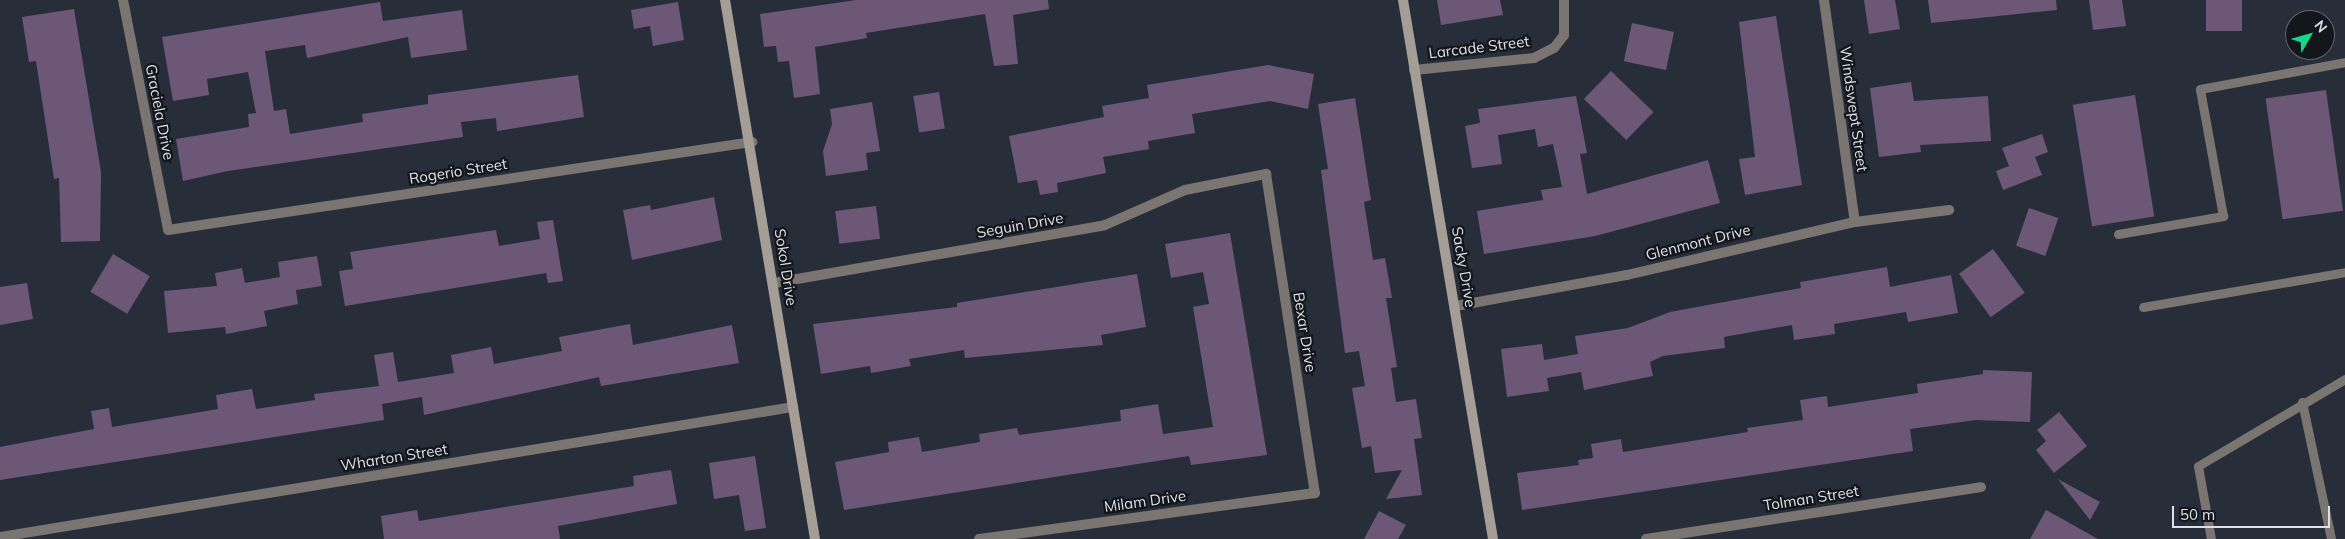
<!DOCTYPE html>
<style>
body{margin:0}
#map{position:relative;width:2345px;height:539px;overflow:hidden;background:#272e39;font-family:Mulish,sans-serif}
div>[style]{position:absolute}
.building>*{inset:0;background:#6d5777;transform-origin:0 0}
.lane>*{height:9px;margin:-4.5px;padding:0 4.5px;transform-origin:4.5px;border-radius:4.5px;background:#7a7570}
.street>*{height:10px;margin:-5px;padding:0 5px;transform-origin:5px;border-radius:5px;background:#7a7570}
.secondary>*{height:10px;margin:-5px;padding:0 5px;transform-origin:5px;border-radius:5px;background:#a59e96}
span{translate:-50% -50%;white-space:nowrap;text-align:center;line-height:1.15;-webkit-text-stroke:4.5px #13161b;paint-order:stroke}
.street-label{font-size:15px;color:#dbe0e6}
.north{position:absolute;left:2285px;top:10px;width:50px;height:50px;box-sizing:border-box;background:#13161b;border:1px solid #63676c;border-radius:50%;rotate:52deg;font-size:14px;font-weight:700;line-height:20px;text-align:center;color:#dbe0e6}
.north::after{content:'';display:block;margin:auto;width:18px;height:22px;background:#11d98a;clip-path:polygon(50% 0,100% 100%,50% 72%,0 100%)}
.scale{position:absolute;left:2172px;top:506px;width:158px;height:22px;box-sizing:border-box;border:2px solid #dbe0e6;border-top:0;padding-left:6px;font-size:15px;line-height:18px;white-space:nowrap;color:#dbe0e6;-webkit-text-stroke:4px #13161b;paint-order:stroke}
</style>
<div id="map">
<div class="building">
<i style="clip-path:polygon(856px 0,1048px 0,1049px 9px,1013px 15px,1018px 64px,994px 66px,985px 14px,866px 33px,867px 38px,815px 47px,820px 94px,794px 98px,789px 61px,778px 62px,776px 46px,764px 47px,760px 14px)"></i>
<i style="clip-path:polygon(1437px 0,1500px 0,1503px 15px,1441px 25px)"></i>
<i style="clip-path:polygon(1864px 0,1895px 0,1900px 29px,1869px 34px)"></i>
<i style="clip-path:polygon(1928px 0,2056px 0,2057px 10px,1931px 23px)"></i>
<i style="clip-path:polygon(2089px 0,2122px 0,2126px 26px,2093px 30px)"></i>
<i style="left:2206px;top:0;width:36px;height:31px"></i>
<i style="clip-path:polygon(380px 2px,383px 21px,462px 10px,467px 50px,411px 58px,408px 37px,307px 58px,305px 45px,265px 51px,274px 111px,286px 109px,290px 134px,363px 122px,362px 114px,428px 104px,428px 95px,578px 75px,584px 117px,497px 131px,496px 118px,461px 122px,463px 137px,228px 171px,183px 181px,176px 139px,249px 127px,248px 114px,256px 113px,248px 72px,207px 79px,209px 95px,173px 101px,162px 37px)"></i>
<i style="clip-path:polygon(678px 2px,684px 40px,653px 46px,650px 26px,634px 29px,631px 10px)"></i>
<i style="clip-path:polygon(74px 9px,101px 172px,100px 241px,61px 242px,59px 178px,54px 179px,36px 61px,29px 62px,22px 17px)"></i>
<i style="clip-path:polygon(1776px 16px,1802px 185px,1745px 195px,1739px 159px,1755px 157px,1739px 22px)"></i>
<i style="left:1632px;top:23px;width:43px;height:39px;rotate:12deg"></i>
<i style="clip-path:polygon(1268px 65px,1314px 74px,1308px 109px,1270px 101px,1192px 114px,1195px 133px,1148px 141px,1149px 149px,1103px 157px,1106px 173px,1057px 183px,1058px 192px,1040px 195px,1037px 180px,1018px 183px,1009px 136px,1104px 117px,1102px 106px,1149px 98px,1147px 85px)"></i>
<i style="left:1611px;top:71px;width:59px;height:39px;rotate:44deg"></i>
<i style="clip-path:polygon(1911px 82px,1914px 101px,1988px 96px,1991px 141px,1920px 145px,1921px 152px,1879px 157px,1870px 88px)"></i>
<i style="left:2326px;top:90px;width:122px;height:61px;rotate:82deg"></i>
<i style="left:939px;top:92px;width:37px;height:26px;rotate:81deg"></i>
<i style="left:2135px;top:95px;width:123px;height:63px;rotate:81deg"></i>
<i style="clip-path:polygon(1576px 96px,1587px 153px,1580px 154px,1587px 194px,1708px 160px,1720px 203px,1595px 236px,1484px 254px,1477px 211px,1543px 200px,1541px 190px,1562px 187px,1553px 144px,1538px 147px,1535px 129px,1498px 135px,1502px 164px,1472px 168px,1465px 126px,1480px 123px,1478px 109px)"></i>
<i style="clip-path:polygon(1355px 98px,1371px 200px,1364px 202px,1373px 260px,1385px 258px,1392px 298px,1386px 298px,1397px 367px,1391px 368px,1396px 402px,1416px 399px,1422px 438px,1414px 439px,1422px 495px,1386px 499px,1402px 470px,1375px 473px,1371px 446px,1362px 448px,1352px 388px,1365px 386px,1359px 351px,1345px 353px,1321px 170px,1328px 169px,1318px 104px)"></i>
<i style="clip-path:polygon(872px 102px,880px 151px,866px 153px,868px 170px,826px 176px,823px 151px,832px 124px,830px 109px)"></i>
<i style="clip-path:polygon(2042px 134px,2048px 152px,2035px 157px,2042px 175px,2003px 190px,1996px 171px,2009px 166px,2002px 148px)"></i>
<i style="clip-path:polygon(714px 197px,722px 240px,632px 260px,623px 210px,650px 205px,651px 210px)"></i>
<i style="left:876px;top:206px;width:33px;height:41px;rotate:83deg"></i>
<i style="left:2029px;top:208px;width:31px;height:40px;rotate:19deg"></i>
<i style="clip-path:polygon(553px 220px,563px 281px,548px 283px,546px 273px,345px 306px,339px 271px,353px 269px,350px 252px,496px 230px,499px 246px,540px 239px,537px 222px)"></i>
<i style="clip-path:polygon(1230px 233px,1267px 455px,1191px 465px,1189px 456px,844px 510px,835px 462px,889px 452px,888px 442px,919px 437px,922px 452px,980px 442px,979px 434px,1017px 428px,1019px 435px,1121px 421px,1120px 410px,1158px 404px,1163px 434px,1213px 427px,1193px 307px,1209px 304px,1203px 272px,1171px 278px,1165px 244px)"></i>
<i style="left:1993px;top:249px;width:54px;height:42px;rotate:54deg"></i>
<i style="left:113px;top:254px;width:43px;height:44px;rotate:31deg"></i>
<i style="clip-path:polygon(317px 256px,322px 286px,296px 290px,298px 304px,264px 311px,267px 326px,226px 334px,225px 327px,168px 333px,164px 291px,217px 286px,215px 273px,242px 268px,245px 283px,280px 277px,278px 262px)"></i>
<i style="clip-path:polygon(1887px 267px,1890px 287px,1951px 275px,1958px 313px,1908px 322px,1906px 312px,1834px 324px,1835px 334px,1794px 340px,1792px 325px,1724px 337px,1725px 348px,1663px 356px,1650px 362px,1653px 376px,1584px 390px,1581px 372px,1547px 378px,1549px 391px,1507px 397px,1501px 349px,1542px 344px,1544px 360px,1578px 354px,1575px 336px,1628px 328px,1670px 312px,1801px 288px,1800px 282px)"></i>
<i style="clip-path:polygon(1137px 274px,1146px 327px,1101px 335px,1103px 345px,965px 358px,964px 350px,909px 359px,911px 366px,871px 373px,870px 366px,821px 374px,813px 324px,957px 307px,957px 303px)"></i>
<i style="clip-path:polygon(27px 283px,33px 319px,0 325px,0 287px)"></i>
<i style="clip-path:polygon(630px 324px,633px 345px,732px 325px,739px 363px,601px 386px,599px 377px,424px 415px,422px 397px,382px 404px,384px 420px,0 480px,0 447px,94px 429px,91px 411px,109px 408px,112px 427px,218px 409px,216px 395px,252px 389px,256px 409px,315px 400px,314px 394px,379px 386px,374px 355px,393px 352px,398px 382px,454px 373px,451px 355px,491px 347px,494px 364px,562px 351px,559px 337px)"></i>
<i style="clip-path:polygon(1983px 370px,2032px 372px,2030px 422px,1976px 420px,1910px 429px,1913px 451px,1522px 510px,1517px 473px,1579px 465px,1578px 460px,1593px 458px,1591px 444px,1621px 439px,1623px 452px,1748px 432px,1747px 428px,1803px 420px,1800px 400px,1827px 396px,1828px 407px,1918px 393px,1917px 384px,1983px 374px)"></i>
<i style="clip-path:polygon(2059px 412px,2087px 446px,2054px 473px,2036px 450px,2046px 441px,2037px 430px)"></i>
<i style="clip-path:polygon(755px 456px,766px 528px,745px 531px,739px 495px,714px 499px,709px 463px)"></i>
<i style="clip-path:polygon(671px 470px,677px 504px,558px 526px,560px 539px,384px 539px,381px 516px,417px 510px,419px 521px,634px 486px,633px 476px)"></i>
<i style="clip-path:polygon(2058px 479px,2100px 502px,2090px 520px)"></i>
<i style="clip-path:polygon(2046px 510px,2066px 521px,2098px 539px,2030px 539px)"></i>
<i style="clip-path:polygon(1379px 511px,1406px 525px,1398px 539px,1364px 539px)"></i>
</div>
<div class="lane">
<i style="left:2118px;top:234px;width:107px;rotate:-9.7deg"></i>
<i style="left:2223px;top:216px;width:129px;rotate:-100.3deg"></i>
<i style="left:2200px;top:89px;width:147px;rotate:-10.5deg"></i>
<i style="left:2143px;top:307px;width:205px;rotate:-9.8deg"></i>
<i style="left:2302px;top:402px;width:140px;rotate:78deg"></i>
<i style="left:2211px;top:539px;width:74px;rotate:-100.1deg"></i>
<i style="left:2198px;top:466px;width:171px;rotate:-30.6deg"></i>
</div>
<div class="street">
<i style="left:123px;top:0;width:234px;rotate:78.9deg"></i>
<i style="left:168px;top:230px;width:591px;rotate:-8.57deg"></i>
<i style="left:1824px;top:0;width:224px;rotate:82.1deg"></i>
<i style="left:1414px;top:70px;width:121px;rotate:-5.7deg"></i>
<i style="left:1534px;top:58px;width:22px;rotate:-27deg"></i>
<i style="left:1554px;top:48px;width:16px;rotate:-52deg"></i>
<i style="left:1564px;top:35px;width:35px;rotate:-90deg"></i>
<i style="left:774px;top:283px;width:336px;rotate:-9.9deg"></i>
<i style="left:1105px;top:225px;width:87px;rotate:-23.6deg"></i>
<i style="left:1185px;top:190px;width:83px;rotate:-11.2deg"></i>
<i style="left:1266px;top:174px;width:323px;rotate:81.3deg"></i>
<i style="left:1315px;top:493px;width:339px;rotate:172.2deg"></i>
<i style="left:1456px;top:306px;width:174px;rotate:-10.3deg"></i>
<i style="left:1627px;top:275px;width:234px;rotate:-13.1deg"></i>
<i style="left:1855px;top:222px;width:95px;rotate:-7.3deg"></i>
<i style="left:0;top:537px;width:804px;rotate:-9.31deg"></i>
<i style="left:1646px;top:539px;width:339px;rotate:-8.8deg"></i>
</div>
<div class="secondary">
<i style="left:725px;top:0;width:546px;rotate:80.52deg"></i>
<i style="left:1403px;top:0;width:546px;rotate:80.52deg"></i>
</div>
<div class="street-label">
<span style="left:1479px;top:47px;rotate:-7deg">Larcade Street</span>
<span style="left:1854px;top:109px;rotate:82deg">Windswept Street</span>
<span style="left:160px;top:112px;rotate:79deg">Graciela Drive</span>
<span style="left:458px;top:171px;rotate:-9deg">Rogerio Street</span>
<span style="left:1020px;top:225px;rotate:-10deg">Seguin Drive</span>
<span style="left:1698px;top:242px;rotate:-14deg">Glenmont Drive</span>
<span style="left:786px;top:267px;rotate:81deg">Sokol Drive</span>
<span style="left:1464px;top:267px;rotate:80deg">Sacky Drive</span>
<span style="left:1305px;top:332px;rotate:81deg">Bexar Drive</span>
<span style="left:394px;top:457px;rotate:-9deg">Wharton Street</span>
<span style="left:1811px;top:498px;rotate:-9deg">Tolman Street</span>
<span style="left:1145px;top:501px;rotate:-8deg">Milam Drive</span>
</div>
<div class="north">N</div>
<div class="scale">50 m</div>
</div>
